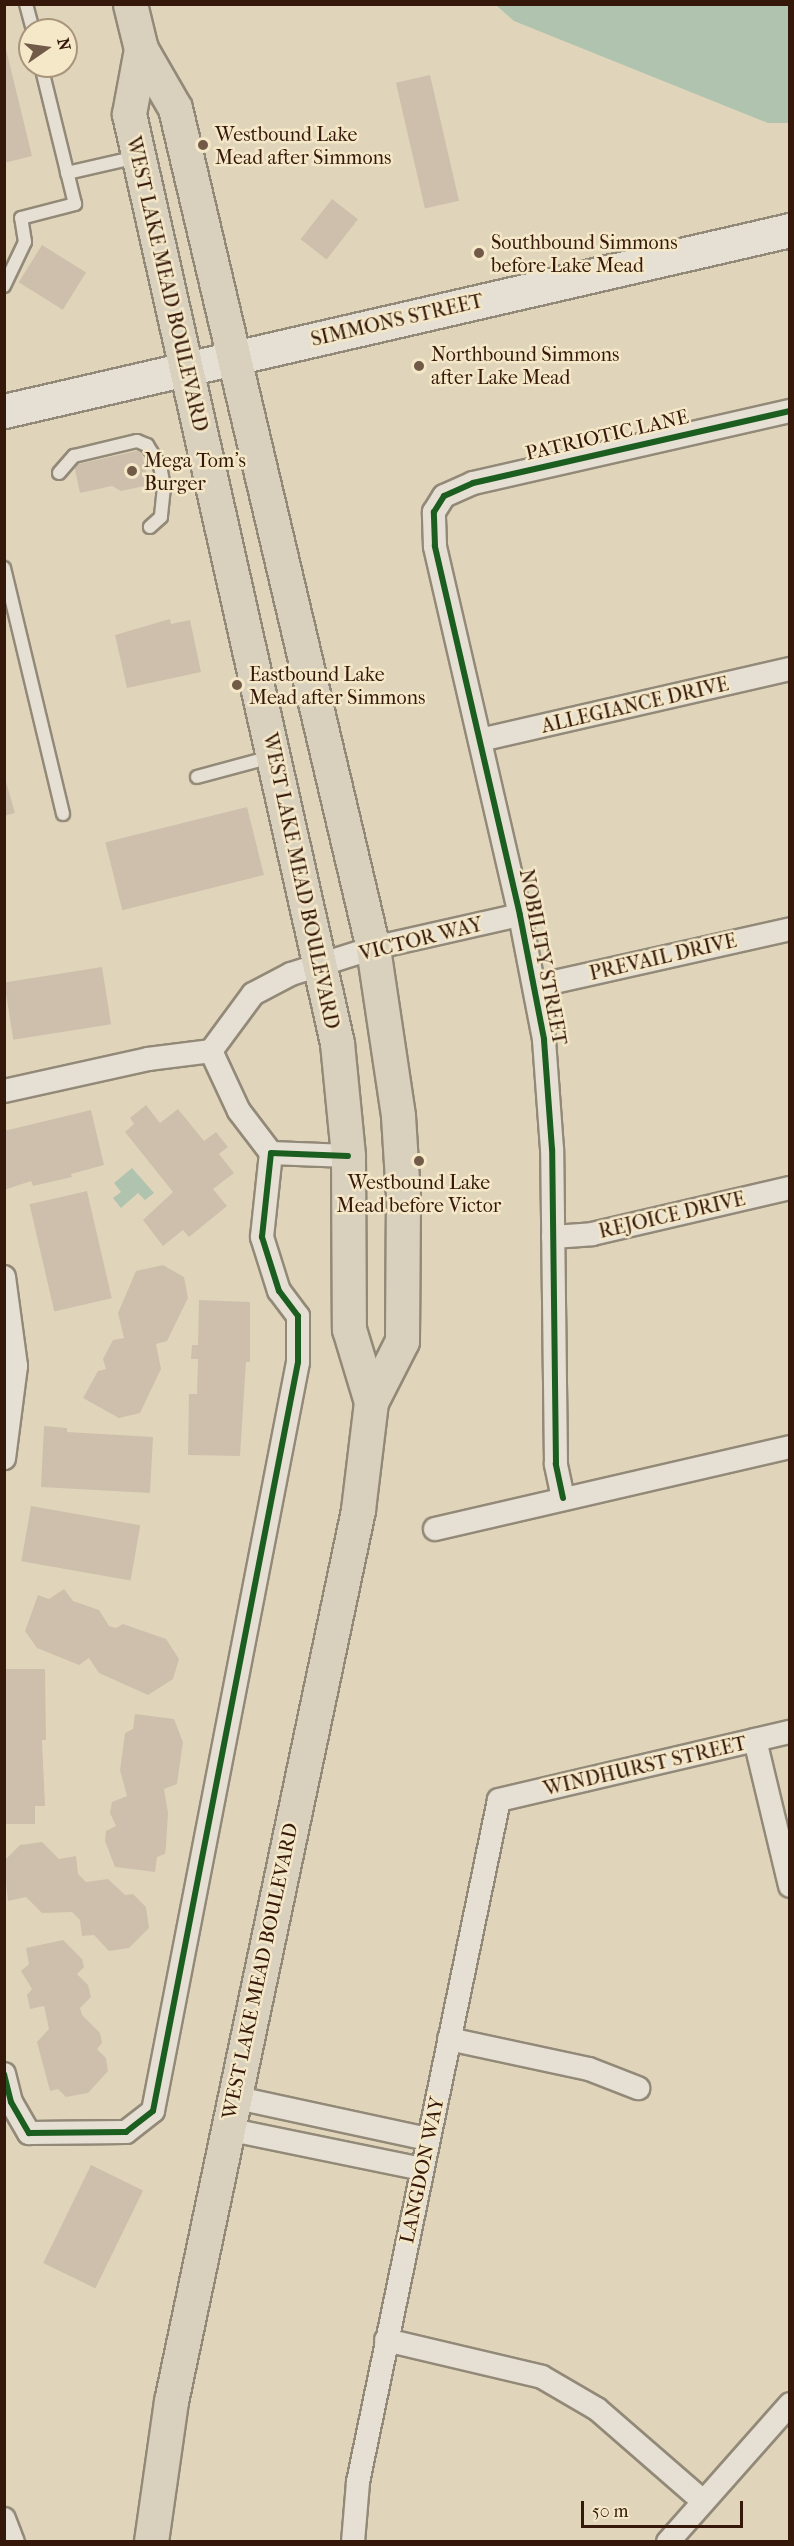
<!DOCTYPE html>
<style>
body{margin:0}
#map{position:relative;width:794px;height:2546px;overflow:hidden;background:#e0d5ba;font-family:"IM FELL French Canon",serif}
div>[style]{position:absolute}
.water>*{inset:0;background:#afc3ae}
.building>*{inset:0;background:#cebfad;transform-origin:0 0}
.roads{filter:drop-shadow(2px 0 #938978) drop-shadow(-2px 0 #938978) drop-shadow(0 2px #938978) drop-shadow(0 -2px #938978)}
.lane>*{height:12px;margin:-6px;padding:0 6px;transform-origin:6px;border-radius:6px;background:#e5e0d3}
.street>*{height:22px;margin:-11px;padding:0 11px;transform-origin:11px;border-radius:11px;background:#e5e0d3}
.secondary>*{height:33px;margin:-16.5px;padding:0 16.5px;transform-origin:16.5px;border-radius:16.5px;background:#e5e0d3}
.primary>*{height:33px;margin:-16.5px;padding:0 16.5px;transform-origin:16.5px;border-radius:16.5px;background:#d9d1be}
.cycleway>*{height:6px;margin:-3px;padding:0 3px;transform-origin:3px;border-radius:3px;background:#1b5e20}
.dots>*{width:16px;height:16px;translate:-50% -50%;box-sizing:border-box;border:3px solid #f5e8c8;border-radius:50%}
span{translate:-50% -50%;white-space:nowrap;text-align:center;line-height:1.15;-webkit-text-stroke:5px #f5e8c8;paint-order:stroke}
.poi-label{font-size:20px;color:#35180a}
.left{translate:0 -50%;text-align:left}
.street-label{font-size:20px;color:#35180a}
.frame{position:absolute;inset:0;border:6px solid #35180a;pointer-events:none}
.north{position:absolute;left:18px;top:18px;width:60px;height:60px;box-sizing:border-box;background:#f5e8c8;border:2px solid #a8957c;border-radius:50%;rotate:77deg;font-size:16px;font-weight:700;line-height:24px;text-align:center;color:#35180a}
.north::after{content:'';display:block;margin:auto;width:21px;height:27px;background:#715a48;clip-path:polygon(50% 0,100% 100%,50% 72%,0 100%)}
.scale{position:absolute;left:581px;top:2501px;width:162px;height:27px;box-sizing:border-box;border:3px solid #35180a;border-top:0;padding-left:8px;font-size:18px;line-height:21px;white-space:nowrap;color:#35180a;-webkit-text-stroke:4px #f5e8c8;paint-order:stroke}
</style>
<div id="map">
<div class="water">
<i style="clip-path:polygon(496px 5px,789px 5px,789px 123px,768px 123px,514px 21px)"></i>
<i style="clip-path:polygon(132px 1168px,154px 1193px,145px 1200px,138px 1193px,121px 1208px,113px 1198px,121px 1192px,114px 1183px)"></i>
</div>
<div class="building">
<i style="clip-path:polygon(6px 49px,32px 156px,4px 163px,4px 50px)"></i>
<i style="left:430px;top:75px;width:129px;height:35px;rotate:77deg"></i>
<i style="left:332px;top:199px;width:33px;height:51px;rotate:38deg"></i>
<i style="left:42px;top:245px;width:52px;height:44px;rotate:32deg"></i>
<i style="clip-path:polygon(141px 450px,149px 485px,121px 491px,112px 486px,80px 493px,74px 465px)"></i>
<i style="clip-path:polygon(170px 619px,171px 624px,190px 620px,201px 672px,127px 688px,115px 635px)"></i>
<i style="clip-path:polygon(4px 775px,15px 813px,4px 816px)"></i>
<i style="left:247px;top:807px;width:70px;height:146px;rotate:76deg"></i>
<i style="left:102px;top:967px;width:58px;height:99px;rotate:81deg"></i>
<i style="clip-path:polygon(146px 1105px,160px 1123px,178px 1109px,204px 1141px,216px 1132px,228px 1147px,219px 1154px,234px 1173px,213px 1189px,227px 1206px,189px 1237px,183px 1230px,163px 1246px,143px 1220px,173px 1192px,125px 1132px,134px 1124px,130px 1118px)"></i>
<i style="clip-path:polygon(91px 1110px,104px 1165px,71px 1174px,72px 1177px,33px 1186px,31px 1181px,4px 1190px,4px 1131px)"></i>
<i style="left:87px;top:1191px;width:110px;height:59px;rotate:77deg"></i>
<i style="clip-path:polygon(163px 1265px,184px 1277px,188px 1298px,167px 1341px,156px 1344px,161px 1369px,140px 1413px,119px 1418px,83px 1398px,98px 1371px,106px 1369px,103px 1359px,113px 1340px,124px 1338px,118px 1313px,136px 1271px)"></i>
<i style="clip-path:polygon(199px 1300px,250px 1302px,250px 1362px,246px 1362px,240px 1456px,188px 1455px,189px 1394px,197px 1394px,198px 1359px,191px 1359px,192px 1345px,198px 1345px)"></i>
<i style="clip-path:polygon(44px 1426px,67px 1428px,67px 1432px,153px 1437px,150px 1493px,41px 1487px)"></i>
<i style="left:31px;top:1506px;width:111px;height:56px;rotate:10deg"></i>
<i style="clip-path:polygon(64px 1589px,73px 1601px,99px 1610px,109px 1626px,116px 1628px,123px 1624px,166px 1639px,179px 1659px,173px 1679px,148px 1695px,99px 1673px,89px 1658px,79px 1665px,37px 1648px,25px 1631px,38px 1595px,49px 1599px)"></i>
<i style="clip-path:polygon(4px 1669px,45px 1669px,46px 1740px,42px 1740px,45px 1806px,35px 1806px,35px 1824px,4px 1824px)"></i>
<i style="clip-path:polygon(135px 1714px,174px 1719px,183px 1742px,177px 1784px,164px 1789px,168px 1813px,166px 1846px,165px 1854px,157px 1857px,155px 1872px,115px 1867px,105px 1841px,106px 1831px,116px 1826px,110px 1813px,112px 1802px,127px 1796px,120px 1770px,125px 1733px,133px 1729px)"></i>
<i style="clip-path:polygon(42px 1842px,59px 1859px,76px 1856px,78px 1874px,86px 1882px,108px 1879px,125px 1895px,133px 1894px,146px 1907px,149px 1928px,129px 1948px,109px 1951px,94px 1935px,82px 1936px,80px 1920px,72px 1912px,42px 1913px,26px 1897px,8px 1901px,4px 1861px,20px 1845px)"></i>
<i style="clip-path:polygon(63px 1940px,82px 1959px,84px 1967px,77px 1974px,88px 1985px,91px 1997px,80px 2008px,82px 2015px,100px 2033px,102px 2043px,97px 2049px,106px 2058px,108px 2071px,88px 2093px,66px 2097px,58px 2089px,50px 2091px,37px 2042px,49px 2029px,44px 2006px,30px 2009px,27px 1995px,32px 1989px,21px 1971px,29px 1964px,26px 1948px)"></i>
<i style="left:91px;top:2165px;width:58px;height:109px;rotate:26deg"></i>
</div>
<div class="roads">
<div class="lane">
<i style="left:26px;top:4px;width:27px;rotate:75deg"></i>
<i style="left:67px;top:173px;width:72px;rotate:-12.9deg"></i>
<i style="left:4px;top:286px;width:49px;rotate:-64.5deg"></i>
<i style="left:25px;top:242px;width:24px;rotate:-99deg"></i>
<i style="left:21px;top:218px;width:56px;rotate:-14.5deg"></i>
<i style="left:75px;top:204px;width:142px;rotate:-103.8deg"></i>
<i style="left:59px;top:473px;width:23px;rotate:-49deg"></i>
<i style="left:74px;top:456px;width:65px;rotate:-13.4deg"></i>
<i style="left:137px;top:441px;width:11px;rotate:22deg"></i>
<i style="left:147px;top:445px;width:25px;rotate:58deg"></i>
<i style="left:160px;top:466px;width:21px;rotate:79deg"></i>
<i style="left:164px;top:487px;width:30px;rotate:96deg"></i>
<i style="left:161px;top:517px;width:15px;rotate:138deg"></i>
<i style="left:4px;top:568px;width:253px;rotate:76.5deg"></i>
<i style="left:197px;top:777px;width:77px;rotate:-15.1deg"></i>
</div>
<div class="street">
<i style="left:480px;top:740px;width:318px;rotate:-12.9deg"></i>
<i style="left:536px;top:986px;width:260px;rotate:-12.6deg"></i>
<i style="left:211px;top:1051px;width:66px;rotate:65deg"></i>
<i style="left:239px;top:1111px;width:53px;rotate:52.7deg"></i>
<i style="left:4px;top:1091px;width:148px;rotate:-12.5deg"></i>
<i style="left:148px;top:1059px;width:64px;rotate:-7.2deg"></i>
<i style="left:211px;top:1051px;width:71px;rotate:-53.6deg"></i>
<i style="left:253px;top:994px;width:43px;rotate:-27.8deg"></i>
<i style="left:291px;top:974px;width:86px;rotate:-17.6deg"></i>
<i style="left:373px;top:948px;width:151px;rotate:-12.7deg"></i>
<i style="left:553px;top:1237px;width:39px;rotate:-4deg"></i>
<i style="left:592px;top:1234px;width:203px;rotate:-13.1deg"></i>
<i style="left:4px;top:1277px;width:90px;rotate:82.3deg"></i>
<i style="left:16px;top:1366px;width:93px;rotate:97.4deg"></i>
<i style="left:563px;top:1498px;width:35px;rotate:-102deg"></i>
<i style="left:556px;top:1464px;width:315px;rotate:-90.7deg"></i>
<i style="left:552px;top:1149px;width:110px;rotate:-94.2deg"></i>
<i style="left:544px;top:1039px;width:126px;rotate:-101deg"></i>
<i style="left:520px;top:915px;width:379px;rotate:-103deg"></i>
<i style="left:435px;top:546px;width:34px;rotate:-92deg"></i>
<i style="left:434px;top:512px;width:19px;rotate:-58deg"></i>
<i style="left:444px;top:496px;width:32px;rotate:-24deg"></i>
<i style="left:473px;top:483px;width:325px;rotate:-12.8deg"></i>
<i style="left:435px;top:1529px;width:364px;rotate:-13deg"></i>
<i style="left:755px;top:1740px;width:150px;rotate:76.5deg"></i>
<i style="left:449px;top:2039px;width:143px;rotate:12.1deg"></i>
<i style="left:589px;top:2069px;width:53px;rotate:21.2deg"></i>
<i style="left:4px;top:2074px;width:29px;rotate:76deg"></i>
<i style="left:11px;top:2102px;width:36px;rotate:60deg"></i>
<i style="left:29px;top:2133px;width:97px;rotate:-0.6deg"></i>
<i style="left:126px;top:2132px;width:34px;rotate:-38deg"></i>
<i style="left:153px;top:2111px;width:763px;rotate:-79.04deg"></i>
<i style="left:298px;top:1362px;width:46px;rotate:-90deg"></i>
<i style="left:298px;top:1316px;width:31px;rotate:-127deg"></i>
<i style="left:279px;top:1291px;width:57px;rotate:-107.5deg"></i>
<i style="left:262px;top:1237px;width:84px;rotate:-83.9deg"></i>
<i style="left:271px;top:1153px;width:77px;rotate:2.2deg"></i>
<i style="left:233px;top:2097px;width:199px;rotate:12.2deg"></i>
<i style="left:227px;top:2129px;width:199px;rotate:11.6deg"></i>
<i style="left:386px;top:2340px;width:160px;rotate:13.3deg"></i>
<i style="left:542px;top:2377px;width:64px;rotate:30.2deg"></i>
<i style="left:597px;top:2409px;width:140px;rotate:41deg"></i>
<i style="left:4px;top:2519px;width:25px;rotate:69deg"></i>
<i style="left:353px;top:2542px;width:60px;rotate:-85.2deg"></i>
<i style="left:358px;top:2482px;width:696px;rotate:-78.32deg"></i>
<i style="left:499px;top:1800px;width:299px;rotate:-13.2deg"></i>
<i style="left:668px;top:2542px;width:184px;rotate:-48.5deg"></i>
</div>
<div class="secondary">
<i style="left:4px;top:411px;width:807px;rotate:-12.97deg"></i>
</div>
<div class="primary">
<i style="left:130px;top:4px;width:46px;rotate:76.3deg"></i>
<i style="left:141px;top:49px;width:68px;rotate:60deg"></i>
<i style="left:175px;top:108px;width:863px;rotate:76.74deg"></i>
<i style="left:373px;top:948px;width:170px;rotate:81.5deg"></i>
<i style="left:398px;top:1116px;width:80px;rotate:86.4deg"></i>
<i style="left:403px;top:1196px;width:145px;rotate:90.4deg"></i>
<i style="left:402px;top:1341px;width:68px;rotate:116.9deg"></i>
<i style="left:371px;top:1402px;width:109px;rotate:96.9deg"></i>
<i style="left:358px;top:1510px;width:910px;rotate:101.85deg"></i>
<i style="left:171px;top:2401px;width:142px;rotate:98.1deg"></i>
<i style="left:141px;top:49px;width:66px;rotate:100.5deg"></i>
<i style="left:129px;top:114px;width:952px;rotate:77.38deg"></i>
<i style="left:337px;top:1043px;width:114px;rotate:84.4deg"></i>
<i style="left:348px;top:1156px;width:173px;rotate:89.7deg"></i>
<i style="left:349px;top:1329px;width:76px;rotate:73.2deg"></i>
</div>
</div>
<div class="cycleway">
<i style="left:563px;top:1498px;width:35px;rotate:-102deg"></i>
<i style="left:556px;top:1464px;width:315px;rotate:-90.7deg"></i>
<i style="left:552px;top:1149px;width:110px;rotate:-94.2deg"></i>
<i style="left:544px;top:1039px;width:126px;rotate:-101deg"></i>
<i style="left:520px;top:915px;width:379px;rotate:-103deg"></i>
<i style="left:435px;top:546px;width:34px;rotate:-92deg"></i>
<i style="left:434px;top:512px;width:19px;rotate:-58deg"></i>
<i style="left:444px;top:496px;width:32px;rotate:-24deg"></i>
<i style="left:473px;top:483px;width:325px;rotate:-12.8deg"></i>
<i style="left:4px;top:2074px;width:29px;rotate:76deg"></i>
<i style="left:11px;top:2102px;width:36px;rotate:60deg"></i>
<i style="left:29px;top:2133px;width:97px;rotate:-0.6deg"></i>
<i style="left:126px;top:2132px;width:34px;rotate:-38deg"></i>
<i style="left:153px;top:2111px;width:763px;rotate:-79.04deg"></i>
<i style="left:298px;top:1362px;width:46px;rotate:-90deg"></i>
<i style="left:298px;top:1316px;width:31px;rotate:-127deg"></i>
<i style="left:279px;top:1291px;width:57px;rotate:-107.5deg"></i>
<i style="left:262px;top:1237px;width:84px;rotate:-83.9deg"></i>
<i style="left:271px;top:1153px;width:77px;rotate:2.2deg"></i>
</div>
<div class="dots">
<i style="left:203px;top:145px;background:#715a48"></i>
<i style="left:479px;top:253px;background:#715a48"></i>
<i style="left:419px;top:366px;background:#715a48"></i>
<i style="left:132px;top:471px;background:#715a48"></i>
<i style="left:237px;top:685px;background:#715a48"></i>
<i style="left:419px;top:1161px;background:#715a48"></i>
</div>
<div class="poi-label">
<span class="left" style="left:215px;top:146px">Westbound Lake<br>Mead after Simmons</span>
<span class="left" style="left:491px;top:254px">Southbound Simmons<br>before Lake Mead</span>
<span class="left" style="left:431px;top:366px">Northbound Simmons<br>after Lake Mead</span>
<span class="left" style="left:144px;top:472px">Mega Tom's<br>Burger</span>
<span class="left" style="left:249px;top:686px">Eastbound Lake<br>Mead after Simmons</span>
<span style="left:419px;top:1194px">Westbound Lake<br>Mead before Victor</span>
</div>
<div class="street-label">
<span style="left:167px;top:284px;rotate:77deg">WEST LAKE MEAD BOULEVARD</span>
<span style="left:397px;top:320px;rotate:-13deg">SIMMONS STREET</span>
<span style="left:607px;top:435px;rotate:-13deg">PATRIOTIC LANE</span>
<span style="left:635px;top:705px;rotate:-13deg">ALLEGIANCE DRIVE</span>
<span style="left:301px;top:881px;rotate:78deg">WEST LAKE MEAD BOULEVARD</span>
<span style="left:421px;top:939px;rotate:-14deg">VICTOR WAY</span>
<span style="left:543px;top:957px;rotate:79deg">NOBILITY STREET</span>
<span style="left:663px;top:957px;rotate:-13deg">PREVAIL DRIVE</span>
<span style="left:672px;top:1215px;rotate:-13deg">REJOICE DRIVE</span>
<span style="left:645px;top:1766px;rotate:-13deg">WINDHURST STREET</span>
<span style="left:260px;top:1971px;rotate:-78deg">WEST LAKE MEAD BOULEVARD</span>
<span style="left:422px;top:2170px;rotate:-78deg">LANGDON WAY</span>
</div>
<div class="frame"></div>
<div class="north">N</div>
<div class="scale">50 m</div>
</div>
